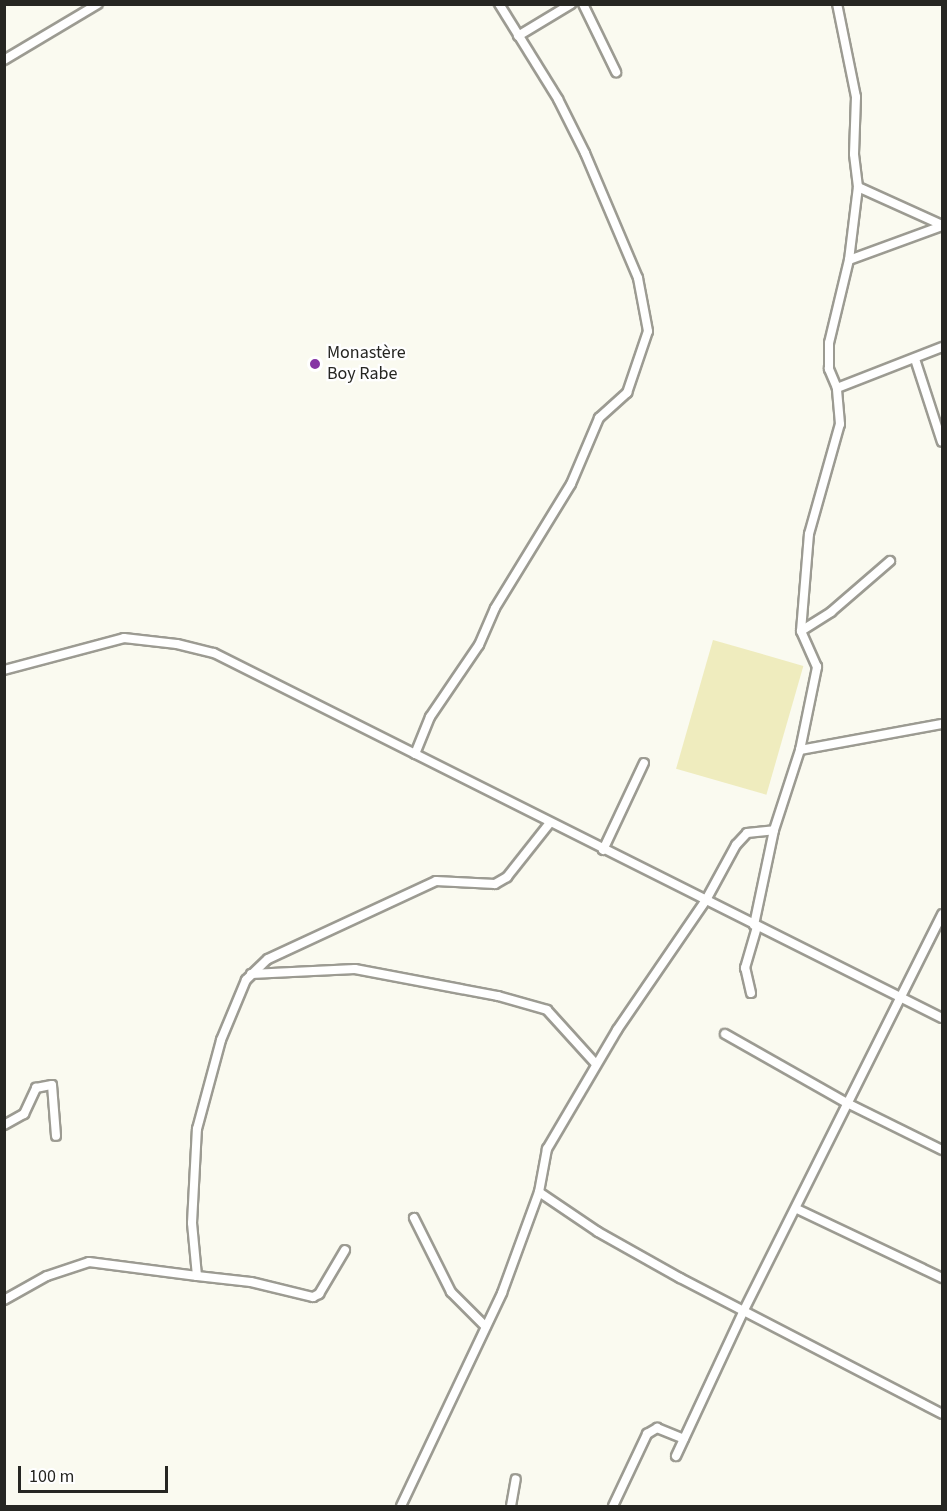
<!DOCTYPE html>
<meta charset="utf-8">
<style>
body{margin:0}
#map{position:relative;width:947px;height:1511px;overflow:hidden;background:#fafaf0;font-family:"Source Sans 3",sans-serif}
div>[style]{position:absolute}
.green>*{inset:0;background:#efecbe;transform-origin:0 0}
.roads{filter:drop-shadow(2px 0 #9c9b92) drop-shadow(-2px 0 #9c9b92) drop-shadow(0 2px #9c9b92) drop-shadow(0 -2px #9c9b92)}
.street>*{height:8px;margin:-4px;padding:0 4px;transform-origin:4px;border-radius:4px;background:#fff}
.dots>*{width:16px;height:16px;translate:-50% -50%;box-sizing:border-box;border:3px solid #fff;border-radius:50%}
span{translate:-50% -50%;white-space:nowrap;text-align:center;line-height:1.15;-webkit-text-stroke:4.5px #fff;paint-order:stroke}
.poi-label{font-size:18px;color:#262622}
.left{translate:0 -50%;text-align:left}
.frame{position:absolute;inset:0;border:6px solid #262622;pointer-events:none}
.scale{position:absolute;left:18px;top:1466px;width:150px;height:27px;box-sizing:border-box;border:3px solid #262622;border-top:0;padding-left:8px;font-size:18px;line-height:21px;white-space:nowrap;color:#262622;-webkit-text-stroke:4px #fff;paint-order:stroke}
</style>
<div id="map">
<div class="green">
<i style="left:713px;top:640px;width:94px;height:134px;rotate:16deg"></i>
</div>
<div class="roads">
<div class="street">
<i style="left:583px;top:4px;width:76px;rotate:64.1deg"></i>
<i style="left:518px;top:36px;width:62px;rotate:-31.1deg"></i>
<i style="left:4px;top:60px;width:109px;rotate:-30.8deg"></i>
<i style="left:858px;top:187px;width:92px;rotate:24.3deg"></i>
<i style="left:849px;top:260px;width:99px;rotate:-20.1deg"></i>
<i style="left:915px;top:359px;width:87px;rotate:72deg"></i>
<i style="left:837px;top:388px;width:21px;rotate:-113deg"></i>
<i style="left:829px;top:369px;width:26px;rotate:-90deg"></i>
<i style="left:829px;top:343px;width:85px;rotate:-76.5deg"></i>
<i style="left:849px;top:260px;width:74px;rotate:-83deg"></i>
<i style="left:858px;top:187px;width:33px;rotate:-97deg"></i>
<i style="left:854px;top:154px;width:57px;rotate:-88deg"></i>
<i style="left:856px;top:97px;width:95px;rotate:-101.5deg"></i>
<i style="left:801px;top:631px;width:36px;rotate:-32deg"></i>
<i style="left:831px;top:612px;width:78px;rotate:-40.8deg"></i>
<i style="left:4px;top:670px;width:124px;rotate:-14.9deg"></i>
<i style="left:124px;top:638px;width:53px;rotate:6.5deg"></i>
<i style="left:177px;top:644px;width:38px;rotate:14deg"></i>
<i style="left:214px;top:653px;width:814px;rotate:26.63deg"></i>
<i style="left:800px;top:750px;width:85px;rotate:-78.4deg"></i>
<i style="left:817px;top:667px;width:39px;rotate:-114deg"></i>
<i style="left:801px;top:631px;width:97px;rotate:-85.3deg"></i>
<i style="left:809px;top:534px;width:114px;rotate:-74.3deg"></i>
<i style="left:840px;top:424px;width:36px;rotate:-95deg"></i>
<i style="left:837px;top:388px;width:113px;rotate:-21.3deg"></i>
<i style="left:415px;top:754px;width:40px;rotate:-68deg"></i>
<i style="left:430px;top:717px;width:87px;rotate:-55.8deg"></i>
<i style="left:479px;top:645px;width:40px;rotate:-66.6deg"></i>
<i style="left:495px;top:608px;width:145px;rotate:-58.5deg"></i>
<i style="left:571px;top:484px;width:72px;rotate:-67deg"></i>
<i style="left:599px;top:418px;width:38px;rotate:-42deg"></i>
<i style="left:627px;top:393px;width:65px;rotate:-71.3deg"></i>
<i style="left:648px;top:331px;width:54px;rotate:-100.7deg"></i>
<i style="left:638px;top:278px;width:136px;rotate:-113deg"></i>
<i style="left:585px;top:153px;width:60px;rotate:-116.6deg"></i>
<i style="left:558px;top:99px;width:112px;rotate:-121.8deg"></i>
<i style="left:603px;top:850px;width:96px;rotate:-64.8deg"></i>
<i style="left:754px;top:925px;width:97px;rotate:-78.1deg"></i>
<i style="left:774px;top:830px;width:84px;rotate:-72deg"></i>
<i style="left:800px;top:750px;width:144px;rotate:-10.4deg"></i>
<i style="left:251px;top:974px;width:104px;rotate:-2.8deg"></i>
<i style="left:355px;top:969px;width:146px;rotate:10.7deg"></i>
<i style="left:498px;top:996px;width:51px;rotate:15.9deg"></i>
<i style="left:547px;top:1010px;width:73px;rotate:47.8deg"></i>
<i style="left:751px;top:993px;width:26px;rotate:-103deg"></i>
<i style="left:745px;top:968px;width:43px;rotate:-73.7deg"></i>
<i style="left:725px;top:1034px;width:140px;rotate:29.5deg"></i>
<i style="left:847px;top:1103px;width:106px;rotate:26.3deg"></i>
<i style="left:4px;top:1125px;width:23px;rotate:-29deg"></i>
<i style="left:24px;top:1114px;width:29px;rotate:-65deg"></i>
<i style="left:36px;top:1088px;width:16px;rotate:-11deg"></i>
<i style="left:52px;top:1085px;width:51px;rotate:85.5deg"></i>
<i style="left:539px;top:1192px;width:71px;rotate:34.1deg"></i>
<i style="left:598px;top:1232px;width:94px;rotate:29.3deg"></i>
<i style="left:680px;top:1278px;width:295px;rotate:27.4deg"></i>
<i style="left:797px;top:1209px;width:161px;rotate:25.4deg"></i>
<i style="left:414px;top:1218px;width:83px;rotate:63.4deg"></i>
<i style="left:451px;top:1292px;width:49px;rotate:45deg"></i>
<i style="left:197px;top:1276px;width:54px;rotate:6.3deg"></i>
<i style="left:251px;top:1282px;width:64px;rotate:13.6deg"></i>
<i style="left:313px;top:1297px;width:7px;rotate:-27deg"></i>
<i style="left:319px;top:1294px;width:51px;rotate:-59.4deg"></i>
<i style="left:4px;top:1300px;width:49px;rotate:-29.2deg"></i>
<i style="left:47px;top:1276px;width:44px;rotate:-18.4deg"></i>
<i style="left:89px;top:1262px;width:109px;rotate:7.4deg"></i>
<i style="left:197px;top:1276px;width:53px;rotate:-95.4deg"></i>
<i style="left:192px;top:1223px;width:94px;rotate:-87deg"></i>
<i style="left:197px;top:1129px;width:92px;rotate:-74.9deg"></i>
<i style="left:221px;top:1040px;width:65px;rotate:-67.4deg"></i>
<i style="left:246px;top:980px;width:30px;rotate:-44deg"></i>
<i style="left:268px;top:959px;width:185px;rotate:-24.9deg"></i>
<i style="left:436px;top:881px;width:59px;rotate:2.9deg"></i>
<i style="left:495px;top:884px;width:14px;rotate:-30deg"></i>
<i style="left:507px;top:877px;width:68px;rotate:-51.6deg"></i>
<i style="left:676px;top:1456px;width:159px;rotate:-65deg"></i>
<i style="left:743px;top:1312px;width:445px;rotate:-63.4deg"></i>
<i style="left:401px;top:1506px;width:236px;rotate:-64.6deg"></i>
<i style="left:502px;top:1293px;width:108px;rotate:-69.9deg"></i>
<i style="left:539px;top:1192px;width:44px;rotate:-79.5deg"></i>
<i style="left:547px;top:1149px;width:138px;rotate:-59.5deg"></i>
<i style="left:617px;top:1030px;width:158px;rotate:-55.6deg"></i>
<i style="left:706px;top:900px;width:63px;rotate:-61.4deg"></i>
<i style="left:736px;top:845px;width:16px;rotate:-47deg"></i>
<i style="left:747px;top:833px;width:27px;rotate:-6deg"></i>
<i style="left:511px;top:1506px;width:27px;rotate:-80deg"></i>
<i style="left:613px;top:1506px;width:80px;rotate:-64.7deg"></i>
<i style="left:647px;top:1434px;width:12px;rotate:-31deg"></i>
<i style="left:657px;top:1428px;width:29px;rotate:22deg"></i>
</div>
</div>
<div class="dots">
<i style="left:315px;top:364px;background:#8534a3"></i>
</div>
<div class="poi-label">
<span class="left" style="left:327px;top:364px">Monastère<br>Boy Rabe</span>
</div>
<div class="frame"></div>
<div class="scale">100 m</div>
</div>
